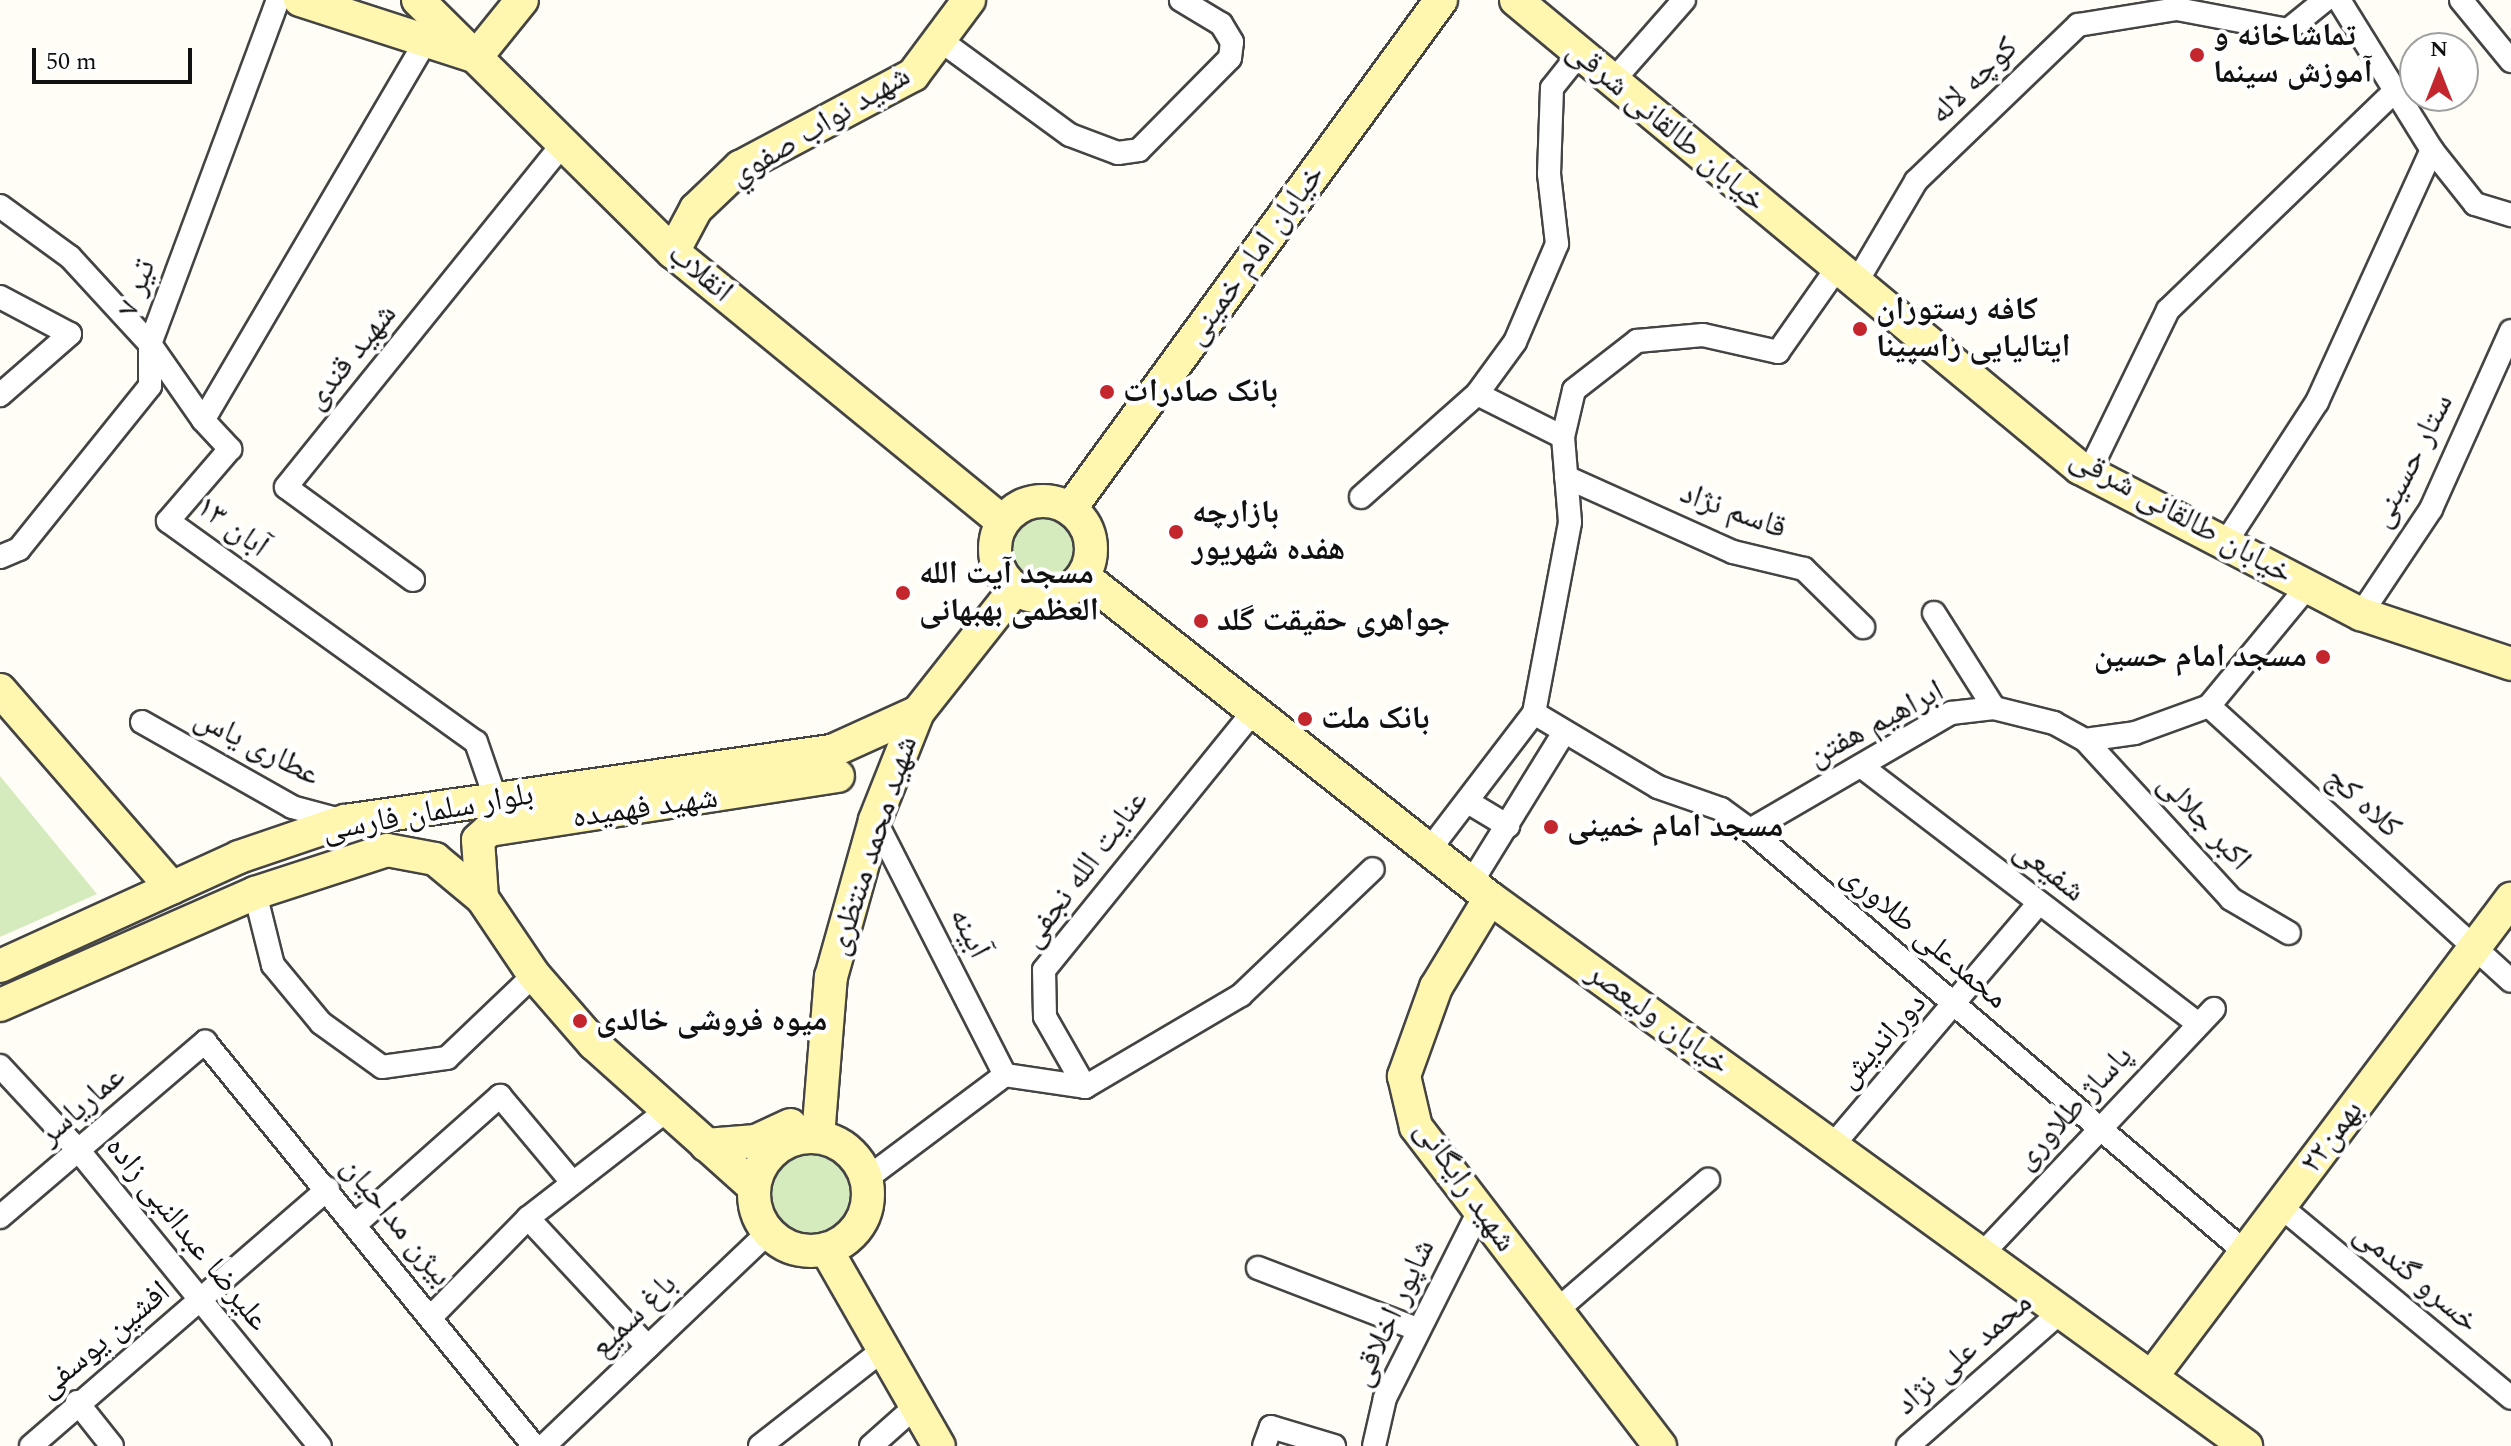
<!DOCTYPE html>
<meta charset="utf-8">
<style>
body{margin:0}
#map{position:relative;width:2511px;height:1446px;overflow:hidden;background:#fffdf5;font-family:Spectral,"Noto Naskh Arabic",serif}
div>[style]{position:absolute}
.green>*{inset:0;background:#d5ebbd}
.round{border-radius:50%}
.roads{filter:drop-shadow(2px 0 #444) drop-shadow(-2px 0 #444) drop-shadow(0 2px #444) drop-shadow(0 -2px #444)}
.street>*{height:22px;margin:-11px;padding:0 11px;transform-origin:11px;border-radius:11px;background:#fff}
.secondary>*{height:32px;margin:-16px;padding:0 16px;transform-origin:16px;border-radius:16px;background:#fff6b0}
.secondary>.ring{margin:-16px;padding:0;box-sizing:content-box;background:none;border:32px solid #fff6b0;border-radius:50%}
.dots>*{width:22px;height:22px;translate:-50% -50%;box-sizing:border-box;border:4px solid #fff;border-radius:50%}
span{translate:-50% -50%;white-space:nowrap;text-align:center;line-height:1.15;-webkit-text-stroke:8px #fff;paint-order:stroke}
.poi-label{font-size:32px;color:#111;font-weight:700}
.left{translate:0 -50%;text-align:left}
.right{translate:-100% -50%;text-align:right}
.street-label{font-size:32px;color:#111}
.north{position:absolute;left:2399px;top:32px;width:80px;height:80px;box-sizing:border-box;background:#fff;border:2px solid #a0a0a0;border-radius:50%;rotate:0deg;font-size:22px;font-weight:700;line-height:32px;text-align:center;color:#111}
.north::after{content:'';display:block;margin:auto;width:28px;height:36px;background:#c4262e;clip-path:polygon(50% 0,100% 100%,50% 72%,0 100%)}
.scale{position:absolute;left:32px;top:48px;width:160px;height:36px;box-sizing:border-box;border:4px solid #111;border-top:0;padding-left:10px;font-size:24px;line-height:28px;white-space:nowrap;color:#111;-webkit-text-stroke:6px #fff;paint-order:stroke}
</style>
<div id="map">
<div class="green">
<i class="round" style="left:1002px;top:509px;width:82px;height:82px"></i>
<i style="clip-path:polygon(0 776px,97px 894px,0 937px)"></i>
<i class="round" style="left:767px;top:1151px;width:86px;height:86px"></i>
</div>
<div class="roads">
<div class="street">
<i style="left:2339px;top:0;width:176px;rotate:58.2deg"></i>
<i style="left:2432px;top:150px;width:69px;rotate:51.5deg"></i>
<i style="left:2475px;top:204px;width:38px;rotate:17deg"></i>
<i style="left:2461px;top:0;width:79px;rotate:50.7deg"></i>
<i style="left:940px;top:40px;width:161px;rotate:36.2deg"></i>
<i style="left:1070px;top:135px;width:51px;rotate:20.6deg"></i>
<i style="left:1118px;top:153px;width:21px;rotate:-8deg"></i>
<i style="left:1139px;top:150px;width:129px;rotate:-45.3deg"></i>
<i style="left:1230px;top:58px;width:16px;rotate:-83deg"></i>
<i style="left:1232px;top:42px;width:21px;rotate:-121deg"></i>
<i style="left:1221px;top:24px;width:47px;rotate:-149deg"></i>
<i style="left:424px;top:44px;width:436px;rotate:120.4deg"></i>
<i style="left:203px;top:420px;width:40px;rotate:47deg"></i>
<i style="left:230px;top:449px;width:95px;rotate:130.7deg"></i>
<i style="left:168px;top:521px;width:379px;rotate:35.7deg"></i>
<i style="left:476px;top:742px;width:61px;rotate:71deg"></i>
<i style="left:1612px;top:82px;width:109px;rotate:-48.7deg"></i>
<i style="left:0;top:206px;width:87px;rotate:36.1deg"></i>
<i style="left:70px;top:257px;width:118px;rotate:47.4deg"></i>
<i style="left:150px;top:344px;width:93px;rotate:55.1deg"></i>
<i style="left:1856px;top:283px;width:118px;rotate:-59.5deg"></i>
<i style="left:1916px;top:181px;width:225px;rotate:-43.9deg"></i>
<i style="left:2078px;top:25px;width:100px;rotate:-9.2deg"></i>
<i style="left:2177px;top:9px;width:113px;rotate:10.7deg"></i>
<i style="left:2288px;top:30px;width:48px;rotate:-39deg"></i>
<i style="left:0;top:297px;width:79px;rotate:27.9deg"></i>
<i style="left:70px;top:334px;width:93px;rotate:138.9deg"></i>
<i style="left:1563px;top:437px;width:96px;rotate:-153.4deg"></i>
<i style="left:1477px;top:394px;width:64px;rotate:-53.8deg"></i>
<i style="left:1515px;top:342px;width:107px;rotate:-66.8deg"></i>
<i style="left:1557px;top:244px;width:70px;rotate:-96.5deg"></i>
<i style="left:1549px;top:174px;width:86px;rotate:-88deg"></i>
<i style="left:1552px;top:88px;width:43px;rotate:-51.5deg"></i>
<i style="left:2089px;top:472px;width:180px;rotate:-64deg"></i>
<i style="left:2168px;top:310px;width:315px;rotate:-44deg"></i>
<i style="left:1566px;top:477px;width:183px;rotate:24.2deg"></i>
<i style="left:1733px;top:552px;width:73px;rotate:13.5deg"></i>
<i style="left:1804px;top:569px;width:83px;rotate:44.5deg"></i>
<i style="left:1361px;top:497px;width:155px;rotate:-41.6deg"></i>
<i style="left:2226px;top:542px;width:167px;rotate:-57deg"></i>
<i style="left:2317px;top:402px;width:277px;rotate:-65.5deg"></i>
<i style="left:0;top:557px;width:21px;rotate:-23deg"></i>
<i style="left:19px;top:549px;width:209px;rotate:-51.2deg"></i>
<i style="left:150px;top:386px;width:42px;rotate:-90deg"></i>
<i style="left:150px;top:344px;width:367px;rotate:-69.6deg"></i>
<i style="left:413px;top:580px;width:157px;rotate:-143.8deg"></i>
<i style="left:286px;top:487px;width:441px;rotate:-51.1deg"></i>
<i style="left:1934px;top:613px;width:112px;rotate:57.7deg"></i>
<i style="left:2361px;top:614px;width:126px;rotate:-56.3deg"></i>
<i style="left:2431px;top:509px;width:195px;rotate:-65.8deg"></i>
<i style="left:2209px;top:706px;width:408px;rotate:42.3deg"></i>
<i style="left:1534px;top:713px;width:144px;rotate:30.8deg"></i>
<i style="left:1658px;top:787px;width:67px;rotate:19.2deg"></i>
<i style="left:1721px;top:809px;width:36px;rotate:36deg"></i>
<i style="left:1750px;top:830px;width:650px;rotate:40.45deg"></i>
<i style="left:142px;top:722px;width:172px;rotate:29.5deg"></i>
<i style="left:292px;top:807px;width:54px;rotate:15.1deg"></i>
<i style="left:2085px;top:740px;width:216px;rotate:47.4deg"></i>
<i style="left:2231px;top:899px;width:67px;rotate:30.4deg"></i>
<i style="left:1861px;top:766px;width:425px;rotate:37.4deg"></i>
<i style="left:1468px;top:802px;width:47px;rotate:31deg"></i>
<i style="left:875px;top:820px;width:286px;rotate:63deg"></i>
<i style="left:1750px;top:830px;width:233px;rotate:-30.2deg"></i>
<i style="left:1951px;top:713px;width:43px;rotate:-6.6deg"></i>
<i style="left:1994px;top:708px;width:62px;rotate:14deg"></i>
<i style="left:2054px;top:723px;width:35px;rotate:29deg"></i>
<i style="left:2085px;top:740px;width:50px;rotate:-8deg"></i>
<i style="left:2135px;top:733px;width:79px;rotate:-20deg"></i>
<i style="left:2209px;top:706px;width:156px;rotate:-50.5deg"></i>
<i style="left:1430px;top:849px;width:171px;rotate:-52.6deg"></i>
<i style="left:1534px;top:713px;width:194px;rotate:-79.3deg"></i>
<i style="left:1570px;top:522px;width:85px;rotate:-94.7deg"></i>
<i style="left:1563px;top:437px;width:48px;rotate:-76.8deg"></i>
<i style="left:1574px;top:390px;width:80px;rotate:-37.9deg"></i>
<i style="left:1637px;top:341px;width:66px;rotate:-5.2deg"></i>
<i style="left:1703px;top:335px;width:77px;rotate:12.8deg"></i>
<i style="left:1778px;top:352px;width:103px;rotate:-54.9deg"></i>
<i style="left:1471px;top:883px;width:175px;rotate:-58.3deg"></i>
<i style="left:255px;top:893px;width:74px;rotate:76deg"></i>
<i style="left:273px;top:965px;width:75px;rotate:50.4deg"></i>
<i style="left:321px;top:1023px;width:75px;rotate:35.8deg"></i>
<i style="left:382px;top:1067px;width:66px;rotate:-7.9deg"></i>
<i style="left:447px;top:1058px;width:120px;rotate:-43.7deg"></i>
<i style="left:0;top:1066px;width:116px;rotate:47.1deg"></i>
<i style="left:79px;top:1151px;width:381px;rotate:50.8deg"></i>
<i style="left:1085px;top:1087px;width:81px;rotate:-119.7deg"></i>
<i style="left:1045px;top:1017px;width:47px;rotate:-91.2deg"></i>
<i style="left:1044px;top:970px;width:336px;rotate:-51deg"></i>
<i style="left:1833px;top:1145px;width:316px;rotate:-49.6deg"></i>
<i style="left:866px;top:1179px;width:174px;rotate:-36.8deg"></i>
<i style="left:1005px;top:1075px;width:81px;rotate:8.5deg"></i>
<i style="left:1085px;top:1087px;width:181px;rotate:-30.5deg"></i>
<i style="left:1241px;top:995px;width:182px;rotate:-43.7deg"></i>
<i style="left:2280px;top:1206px;width:300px;rotate:39.7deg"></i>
<i style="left:0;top:1217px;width:270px;rotate:-40.5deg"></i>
<i style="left:205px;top:1042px;width:521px;rotate:50.84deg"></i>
<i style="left:528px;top:1218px;width:176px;rotate:47.1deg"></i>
<i style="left:358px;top:1222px;width:190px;rotate:-41.6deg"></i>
<i style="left:500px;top:1096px;width:111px;rotate:50.1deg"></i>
<i style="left:1983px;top:1253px;width:336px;rotate:-46.6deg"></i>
<i style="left:1258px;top:1268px;width:170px;rotate:21deg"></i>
<i style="left:1556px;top:1311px;width:201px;rotate:-40.8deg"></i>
<i style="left:432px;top:1316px;width:137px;rotate:-45.6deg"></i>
<i style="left:528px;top:1218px;width:176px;rotate:-37.8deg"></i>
<i style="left:77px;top:1402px;width:56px;rotate:51.5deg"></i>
<i style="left:31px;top:1446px;width:393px;rotate:-40.9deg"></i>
<i style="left:544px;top:1446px;width:311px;rotate:-43.6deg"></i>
<i style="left:760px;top:1446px;width:156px;rotate:-38deg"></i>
<i style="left:871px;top:1446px;width:59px;rotate:-41.6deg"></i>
<i style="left:1264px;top:1446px;width:20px;rotate:-70deg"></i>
<i style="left:1271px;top:1427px;width:66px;rotate:16.8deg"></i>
<i style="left:1374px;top:1446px;width:49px;rotate:-77.1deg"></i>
<i style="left:1385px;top:1398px;width:209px;rotate:-63.3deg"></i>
<i style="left:1908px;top:1446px;width:206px;rotate:-41.3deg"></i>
</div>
<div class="secondary">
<i style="left:300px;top:0;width:185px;rotate:17.9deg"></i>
<i style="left:476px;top:57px;width:73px;rotate:-51.1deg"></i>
<i style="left:418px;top:0;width:359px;rotate:44.7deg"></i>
<i style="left:673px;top:252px;width:426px;rotate:39.3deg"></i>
<i style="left:1516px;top:0;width:733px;rotate:39.69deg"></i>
<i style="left:2080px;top:468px;width:317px;rotate:27.5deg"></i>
<i style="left:2361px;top:614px;width:158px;rotate:18.4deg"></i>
<i style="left:673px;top:252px;width:49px;rotate:-61.9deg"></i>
<i style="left:696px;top:209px;width:61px;rotate:-43.7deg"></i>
<i style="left:740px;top:167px;width:196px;rotate:-28deg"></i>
<i style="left:913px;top:75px;width:94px;rotate:-53.3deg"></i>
<i class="ring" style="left:995px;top:501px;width:64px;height:64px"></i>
<i style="left:1070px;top:509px;width:630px;rotate:-53.91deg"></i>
<i style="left:1083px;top:576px;width:519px;rotate:38.35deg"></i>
<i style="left:1490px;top:898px;width:934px;rotate:35.94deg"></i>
<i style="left:0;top:690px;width:262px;rotate:49deg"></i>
<i style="left:1490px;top:898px;width:104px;rotate:121.2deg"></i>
<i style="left:1436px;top:987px;width:95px;rotate:109.8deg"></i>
<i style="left:1404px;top:1076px;width:52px;rotate:76.8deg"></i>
<i style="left:1416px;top:1127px;width:402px;rotate:52.6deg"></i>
<i style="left:0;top:966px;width:263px;rotate:-24.5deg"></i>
<i style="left:239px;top:857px;width:112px;rotate:-18.8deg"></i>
<i style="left:345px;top:821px;width:492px;rotate:-8.2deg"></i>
<i style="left:832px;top:751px;width:94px;rotate:-24.4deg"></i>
<i style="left:0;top:1005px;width:279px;rotate:-23.7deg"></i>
<i style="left:255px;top:893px;width:139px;rotate:-18deg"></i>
<i style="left:387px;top:850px;width:49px;rotate:10.6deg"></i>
<i style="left:435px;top:859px;width:61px;rotate:39.7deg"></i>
<i style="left:818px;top:1137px;width:161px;rotate:-85.4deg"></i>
<i style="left:831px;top:977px;width:163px;rotate:-74.3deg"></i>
<i style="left:875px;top:820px;width:116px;rotate:-68.3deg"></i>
<i style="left:918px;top:712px;width:157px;rotate:-51.7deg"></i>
<i class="ring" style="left:754px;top:1137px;width:82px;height:82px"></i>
<i style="left:706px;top:1145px;width:50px;rotate:-4.6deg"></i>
<i style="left:756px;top:1141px;width:38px;rotate:-25deg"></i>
<i style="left:754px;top:1187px;width:215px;rotate:-138.2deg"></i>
<i style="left:594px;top:1044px;width:91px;rotate:-131deg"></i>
<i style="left:534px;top:975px;width:93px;rotate:-124deg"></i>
<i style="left:482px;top:898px;width:58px;rotate:-93.9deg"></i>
<i style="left:478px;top:840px;width:15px;rotate:-42deg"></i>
<i style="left:489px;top:830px;width:353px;rotate:-8.8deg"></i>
<i style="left:826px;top:1249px;width:227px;rotate:60.2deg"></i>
<i style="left:2153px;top:1375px;width:596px;rotate:-53.05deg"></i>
</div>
</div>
<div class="dots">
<i style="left:2197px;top:55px;background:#c4262e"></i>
<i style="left:1860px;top:329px;background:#c4262e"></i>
<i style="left:1107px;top:392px;background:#c4262e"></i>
<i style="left:1176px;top:532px;background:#c4262e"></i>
<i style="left:903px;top:593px;background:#c4262e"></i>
<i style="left:1201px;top:621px;background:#c4262e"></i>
<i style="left:2323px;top:657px;background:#c4262e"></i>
<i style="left:1305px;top:719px;background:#c4262e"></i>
<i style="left:1551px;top:827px;background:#c4262e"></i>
<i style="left:580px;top:1021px;background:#c4262e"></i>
</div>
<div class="poi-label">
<span class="left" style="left:2213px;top:55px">تماشاخانه و<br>آموزش سینما</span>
<span class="left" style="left:1876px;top:329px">کافه رستوران<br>ایتالیایی راسپینا</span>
<span class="left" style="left:1123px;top:392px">بانک صادرات</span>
<span class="left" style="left:1192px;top:532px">بازارچه<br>هفده شهریور</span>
<span class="left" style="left:919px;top:593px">مسجد آیت الله<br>العظمی بهبهانی</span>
<span class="left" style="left:1217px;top:621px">جواهری حقیقت گلد</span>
<span class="right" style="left:2307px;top:657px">مسجد امام حسین</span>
<span class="left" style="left:1321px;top:719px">بانک ملت</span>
<span class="left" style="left:1567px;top:827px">مسجد امام خمینی</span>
<span class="left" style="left:596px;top:1021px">میوه فروشی خالدی</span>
</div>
<div class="street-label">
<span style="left:1974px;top:81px;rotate:-44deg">کوچه لاله</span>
<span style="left:820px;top:126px;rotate:-31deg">شهید نواب صفوي</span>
<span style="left:1666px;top:126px;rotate:40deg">خیابان طالقانی شرقی</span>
<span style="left:1255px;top:255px;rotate:-54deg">خیابان امام خمینی</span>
<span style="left:700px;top:273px;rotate:40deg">انقلاب</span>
<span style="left:137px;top:288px;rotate:-70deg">۷ تیر</span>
<span style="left:351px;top:357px;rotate:-51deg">شهید قندی</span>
<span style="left:2412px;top:461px;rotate:-63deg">ستار حسینی</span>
<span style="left:1733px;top:511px;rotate:20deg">قاسم نژاد</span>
<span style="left:2181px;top:516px;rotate:29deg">خیابان طالقانی شرقی</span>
<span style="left:232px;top:527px;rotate:36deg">۱۳ آبان</span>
<span style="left:1876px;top:724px;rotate:-28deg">ابراهیم هفتن</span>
<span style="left:257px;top:747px;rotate:27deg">عطاری یاس</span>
<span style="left:2363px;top:803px;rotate:42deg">کلاه کج</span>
<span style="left:645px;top:808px;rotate:-8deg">شهید فهمیده</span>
<span style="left:428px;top:813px;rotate:-10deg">بلوار سلمان فارسی</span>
<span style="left:2204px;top:822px;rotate:47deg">اکبر جلالی</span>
<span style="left:873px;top:846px;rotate:-72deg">شهید محمد منتظری</span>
<span style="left:1085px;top:869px;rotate:-53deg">عنایت الله نجفی</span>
<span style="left:2049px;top:871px;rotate:38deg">شفیعی</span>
<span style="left:969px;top:933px;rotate:63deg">آبینه</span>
<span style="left:1924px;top:937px;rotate:40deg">محمدعلی طلاوری</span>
<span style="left:1658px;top:1019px;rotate:36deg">خیابان ولیعصر</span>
<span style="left:1882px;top:1041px;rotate:-48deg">دوراندیش</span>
<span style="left:82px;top:1106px;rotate:-41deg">عماریاسر</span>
<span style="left:2074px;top:1108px;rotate:-47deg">پاساژ طلاوری</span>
<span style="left:2332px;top:1137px;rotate:-53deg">۲۲بهمن</span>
<span style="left:1465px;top:1186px;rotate:55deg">شهید رایگانی</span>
<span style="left:396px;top:1222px;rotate:51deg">بیژن مداحیان</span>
<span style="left:187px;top:1234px;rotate:51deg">علیرضا عبدالنبی زاده</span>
<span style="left:2416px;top:1278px;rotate:40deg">خسرو گندمی</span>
<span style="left:1393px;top:1313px;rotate:-65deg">شاپور اخلاقی</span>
<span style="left:634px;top:1316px;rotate:-44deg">باغ سمیع</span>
<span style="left:104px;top:1340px;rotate:-40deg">افشین یوسفی</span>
<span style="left:1964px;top:1354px;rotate:-41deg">محمد علی نژاد</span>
</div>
<div class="north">N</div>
<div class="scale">50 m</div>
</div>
